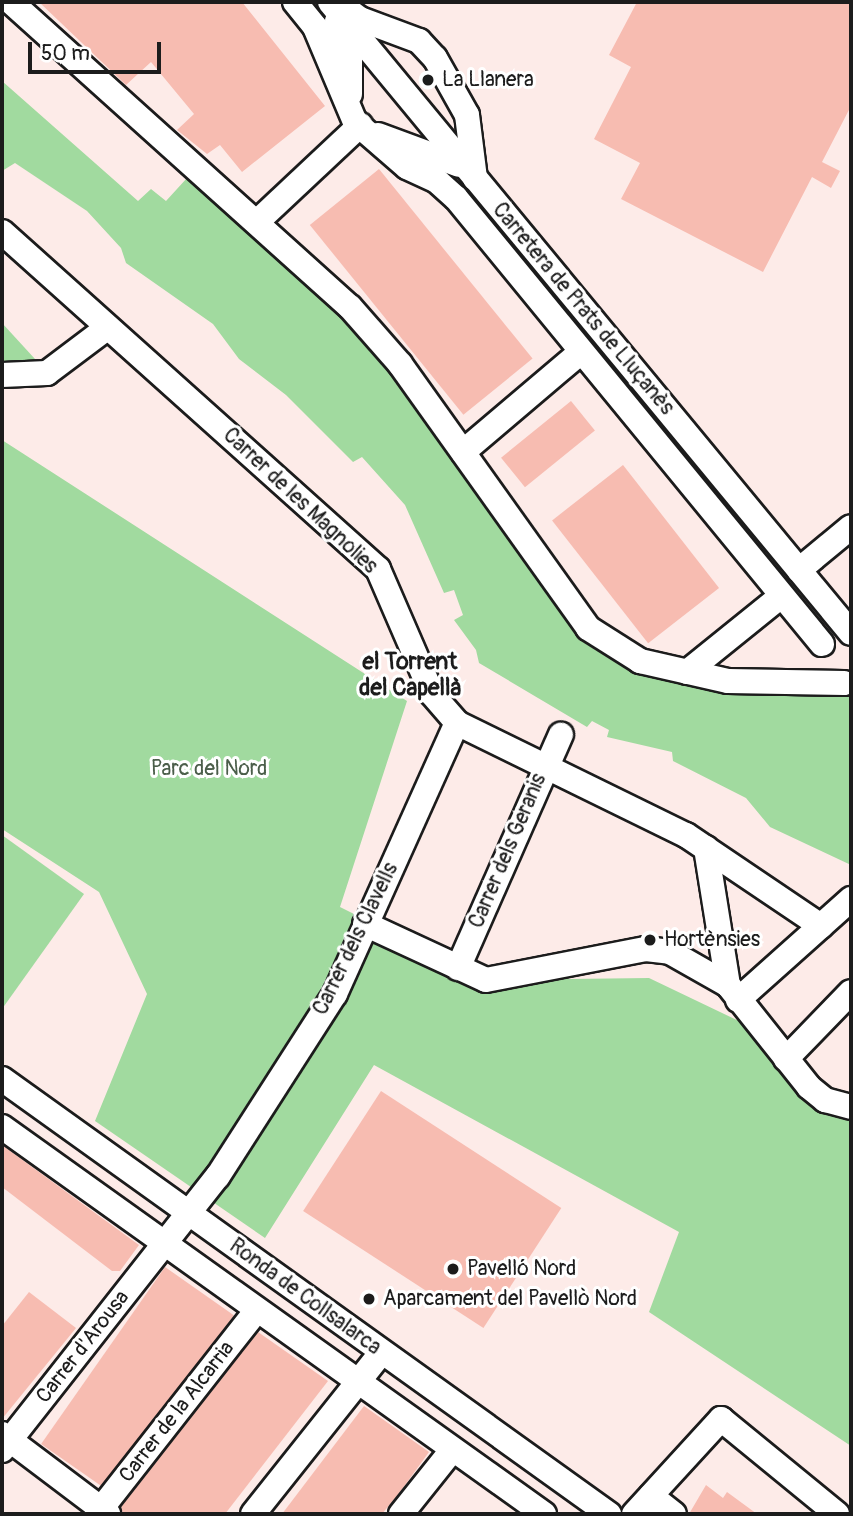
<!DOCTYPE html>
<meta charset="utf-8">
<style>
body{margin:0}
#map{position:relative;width:853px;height:1516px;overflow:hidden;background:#fdebe8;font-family:Pangolin,sans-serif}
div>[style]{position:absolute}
.green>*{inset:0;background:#a1da9f}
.building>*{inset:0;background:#f7bcb1;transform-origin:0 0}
.roads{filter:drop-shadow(2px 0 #1c1c1c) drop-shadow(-2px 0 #1c1c1c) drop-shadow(0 2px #1c1c1c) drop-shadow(0 -2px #1c1c1c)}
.minor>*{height:24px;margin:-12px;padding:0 12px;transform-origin:12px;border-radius:12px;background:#fff}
.dots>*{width:19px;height:19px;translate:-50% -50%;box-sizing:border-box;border:4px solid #fff;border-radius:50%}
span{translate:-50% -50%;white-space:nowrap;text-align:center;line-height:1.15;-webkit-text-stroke:6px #fff;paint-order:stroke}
.poi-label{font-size:21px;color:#1c1c1c}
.left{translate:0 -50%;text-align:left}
.street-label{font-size:21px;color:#1c1c1c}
.park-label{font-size:21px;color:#4b5e4a}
.neighbourhood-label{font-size:23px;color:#1c1c1c;font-weight:700}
.frame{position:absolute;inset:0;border:4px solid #1c1c1c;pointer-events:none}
.scale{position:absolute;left:28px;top:42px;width:133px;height:32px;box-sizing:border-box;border:4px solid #1c1c1c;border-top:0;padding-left:9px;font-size:21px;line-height:24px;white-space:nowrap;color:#1c1c1c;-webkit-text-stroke:5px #fff;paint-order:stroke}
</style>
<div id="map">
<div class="green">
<i style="clip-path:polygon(2px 81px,138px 201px,151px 189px,166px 201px,198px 166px,350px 307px,614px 648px,851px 696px,851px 865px,770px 827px,746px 798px,673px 761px,672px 752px,607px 737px,609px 730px,592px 721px,587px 727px,479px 663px,476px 650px,454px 620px,463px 615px,454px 590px,444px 593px,405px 505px,362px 457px,353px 462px,286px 395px,239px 359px,213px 324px,126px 263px,121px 248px,87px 211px,15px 163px,2px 171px)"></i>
<i style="clip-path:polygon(2px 323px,35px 359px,25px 369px,2px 364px)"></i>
<i style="clip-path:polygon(2px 440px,407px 701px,340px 907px,486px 980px,649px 978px,766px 1034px,832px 1103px,851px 1104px,851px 1446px,649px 1312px,679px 1232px,374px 1065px,265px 1238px,95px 1121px,147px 994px,99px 892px,2px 829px)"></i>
<i style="clip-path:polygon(2px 835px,84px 894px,2px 1009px)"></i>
</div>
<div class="building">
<i style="clip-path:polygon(39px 2px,242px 2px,325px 106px,242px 172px,220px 145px,207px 154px,177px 130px,194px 114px,151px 62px,126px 85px)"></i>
<i style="clip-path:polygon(637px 2px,851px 2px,851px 106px,822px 162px,840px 171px,831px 188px,812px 177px,763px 272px,621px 199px,640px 163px,594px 139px,631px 67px,609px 55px)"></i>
<i style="left:379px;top:169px;width:244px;height:89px;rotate:51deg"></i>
<i style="left:571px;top:401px;width:38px;height:90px;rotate:51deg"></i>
<i style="left:623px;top:465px;width:156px;height:90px;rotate:52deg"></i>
<i style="left:381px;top:1091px;width:215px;height:143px;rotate:33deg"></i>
<i style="clip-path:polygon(2px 1145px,139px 1245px,120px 1271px,112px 1271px,2px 1187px)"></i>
<i style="left:165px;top:1267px;width:84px;height:216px;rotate:35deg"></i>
<i style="clip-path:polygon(29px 1292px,76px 1328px,2px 1419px,2px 1326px)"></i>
<i style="clip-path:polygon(258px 1332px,328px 1381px,225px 1514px,123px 1514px,121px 1507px)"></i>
<i style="clip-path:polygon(364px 1406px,429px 1452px,400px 1492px,382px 1514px,282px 1514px)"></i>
<i style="clip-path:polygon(706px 1485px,723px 1498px,727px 1492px,757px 1514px,689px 1514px)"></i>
</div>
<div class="roads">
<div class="minor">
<i style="left:11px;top:2px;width:456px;rotate:42deg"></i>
<i style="left:350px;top:307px;width:76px;rotate:48.7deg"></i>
<i style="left:400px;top:364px;width:324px;rotate:54.5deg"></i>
<i style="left:588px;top:628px;width:62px;rotate:32.4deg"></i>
<i style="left:640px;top:661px;width:90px;rotate:12.8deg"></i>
<i style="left:728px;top:681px;width:116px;rotate:1deg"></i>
<i style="left:295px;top:2px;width:32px;rotate:51deg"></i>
<i style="left:315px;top:27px;width:103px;rotate:67.2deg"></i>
<i style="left:355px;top:122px;width:69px;rotate:40.9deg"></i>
<i style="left:407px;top:167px;width:33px;rotate:25deg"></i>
<i style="left:437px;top:181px;width:25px;rotate:42deg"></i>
<i style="left:456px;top:198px;width:577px;rotate:50.63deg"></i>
<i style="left:330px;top:2px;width:818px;rotate:50.45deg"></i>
<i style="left:340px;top:4px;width:25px;rotate:37deg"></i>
<i style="left:360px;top:19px;width:63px;rotate:20.4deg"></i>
<i style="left:419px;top:41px;width:23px;rotate:47deg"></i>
<i style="left:435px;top:58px;width:65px;rotate:60.7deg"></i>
<i style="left:467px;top:115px;width:64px;rotate:82.8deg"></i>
<i style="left:337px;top:21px;width:41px;rotate:71.6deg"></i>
<i style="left:350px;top:60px;width:34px;rotate:90deg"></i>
<i style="left:378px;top:135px;width:86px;rotate:20.3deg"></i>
<i style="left:259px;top:220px;width:139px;rotate:-43.2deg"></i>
<i style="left:2px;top:232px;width:505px;rotate:41.87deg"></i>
<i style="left:378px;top:569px;width:136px;rotate:66.6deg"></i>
<i style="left:432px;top:694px;width:38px;rotate:49deg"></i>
<i style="left:457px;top:723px;width:255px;rotate:26.1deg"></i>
<i style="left:686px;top:835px;width:163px;rotate:34deg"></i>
<i style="left:2px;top:375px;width:45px;rotate:-2.5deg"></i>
<i style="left:47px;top:373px;width:75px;rotate:-36.9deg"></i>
<i style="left:463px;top:452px;width:155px;rotate:-40.3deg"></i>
<i style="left:799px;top:570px;width:67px;rotate:-39.6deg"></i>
<i style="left:687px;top:672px;width:119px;rotate:-38.9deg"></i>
<i style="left:706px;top:848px;width:139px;rotate:80.9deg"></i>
<i style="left:728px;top:985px;width:130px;rotate:51.5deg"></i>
<i style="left:809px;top:1087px;width:21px;rotate:39deg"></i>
<i style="left:825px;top:1100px;width:27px;rotate:15deg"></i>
<i style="left:365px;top:924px;width:133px;rotate:24.8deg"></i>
<i style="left:486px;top:980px;width:163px;rotate:-11deg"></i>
<i style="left:646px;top:949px;width:24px;rotate:7deg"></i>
<i style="left:670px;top:952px;width:67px;rotate:29.6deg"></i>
<i style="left:458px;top:968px;width:255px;rotate:-66.2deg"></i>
<i style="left:738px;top:1000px;width:152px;rotate:-41.8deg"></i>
<i style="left:786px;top:1059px;width:93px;rotate:-45.9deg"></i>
<i style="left:2px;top:1079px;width:747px;rotate:35.63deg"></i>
<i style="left:2px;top:1127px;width:666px;rotate:35.53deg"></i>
<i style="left:2px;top:1434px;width:133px;rotate:37deg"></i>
<i style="left:2px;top:1450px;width:349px;rotate:-51.8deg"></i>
<i style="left:218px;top:1176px;width:216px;rotate:-57.3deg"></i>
<i style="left:335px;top:994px;width:297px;rotate:-65.8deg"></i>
<i style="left:651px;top:1496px;width:29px;rotate:38deg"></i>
<i style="left:97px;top:1514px;width:258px;rotate:-51.9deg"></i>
<i style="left:253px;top:1514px;width:206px;rotate:-51.5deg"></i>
<i style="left:401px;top:1514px;width:82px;rotate:-51.4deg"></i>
<i style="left:634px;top:1514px;width:129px;rotate:-47.5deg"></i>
<i style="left:721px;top:1419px;width:150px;rotate:39.3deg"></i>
</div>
</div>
<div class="dots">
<i style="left:428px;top:80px;background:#1c1c1c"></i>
<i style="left:650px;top:940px;background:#1c1c1c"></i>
<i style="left:453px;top:1269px;background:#1c1c1c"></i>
<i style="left:369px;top:1299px;background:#1c1c1c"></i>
</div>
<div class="poi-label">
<span class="left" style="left:442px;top:80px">La Llanera</span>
<span class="left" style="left:664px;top:940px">Hortènsies</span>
<span class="left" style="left:467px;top:1269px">Pavelló Nord</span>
<span class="left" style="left:383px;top:1299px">Aparcament del Pavellò Nord</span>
</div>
<div class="street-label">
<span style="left:583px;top:309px;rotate:50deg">Carretera de Prats de Lluçanès</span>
<span style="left:300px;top:501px;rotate:43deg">Carrer de les Magnolies</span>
<span style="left:508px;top:851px;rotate:-67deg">Carrer dels Geranis</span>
<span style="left:356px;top:939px;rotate:-64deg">Carrer dels Clavells</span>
<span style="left:305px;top:1297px;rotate:36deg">Ronda de Collsalarca</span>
<span style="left:83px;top:1347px;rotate:-52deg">Carrer d'Arousa</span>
<span style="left:177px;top:1412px;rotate:-52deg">Carrer de la Alcarria</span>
</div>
<div class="park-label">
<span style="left:209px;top:769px">Parc del Nord</span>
</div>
<div class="neighbourhood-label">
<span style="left:410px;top:675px">el Torrent<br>del Capellà</span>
</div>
<div class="frame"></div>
<div class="scale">50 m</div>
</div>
